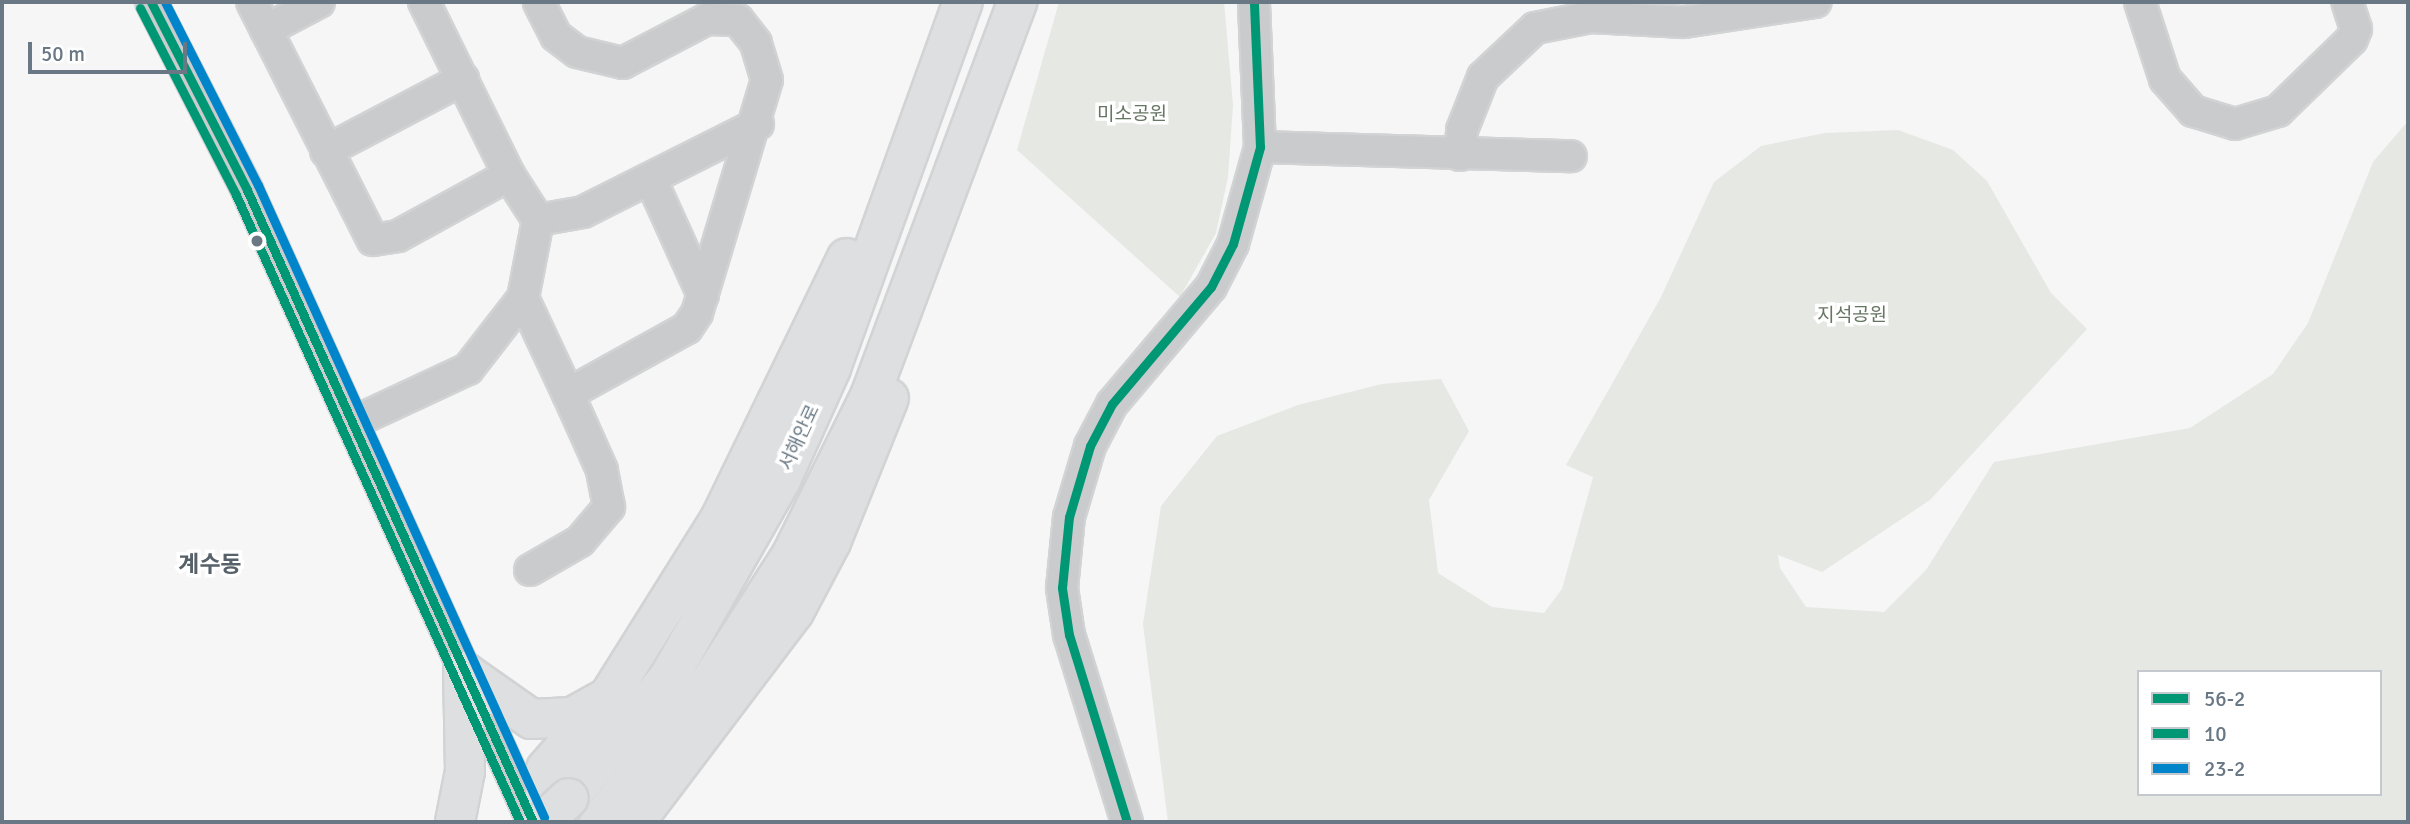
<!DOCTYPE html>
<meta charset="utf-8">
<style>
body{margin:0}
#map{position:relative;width:2410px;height:824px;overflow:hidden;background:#f6f6f6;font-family:Signika,"Noto Sans KR",sans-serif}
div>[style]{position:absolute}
.green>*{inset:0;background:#e5e8e3}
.roads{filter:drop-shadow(2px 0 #d2d3d4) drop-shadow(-2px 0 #d2d3d4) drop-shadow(0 2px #d2d3d4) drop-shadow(0 -2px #d2d3d4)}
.minor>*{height:30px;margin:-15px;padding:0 15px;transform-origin:15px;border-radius:15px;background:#c9cbcc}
.major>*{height:38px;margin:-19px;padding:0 19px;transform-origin:19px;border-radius:19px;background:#dedfe0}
.bridges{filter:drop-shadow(2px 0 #d2d3d4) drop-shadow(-2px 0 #d2d3d4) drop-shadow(0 2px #d2d3d4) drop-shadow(0 -2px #d2d3d4)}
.major-bridge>*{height:38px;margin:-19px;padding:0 19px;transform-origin:19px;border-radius:19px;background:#dedfe0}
.bus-1>*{height:9px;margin:-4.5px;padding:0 4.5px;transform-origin:4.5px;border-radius:4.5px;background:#009775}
.bus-2>*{height:9px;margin:-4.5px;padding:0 4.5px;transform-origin:4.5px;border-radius:4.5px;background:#009775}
.bus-3>*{height:9px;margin:-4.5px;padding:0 4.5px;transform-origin:4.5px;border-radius:4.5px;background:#0085ca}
.dots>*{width:19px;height:19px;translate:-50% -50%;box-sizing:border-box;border:4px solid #fff;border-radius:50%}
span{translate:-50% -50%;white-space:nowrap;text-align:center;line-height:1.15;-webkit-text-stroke:7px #fff;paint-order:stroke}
.park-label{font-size:19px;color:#677663}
.street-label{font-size:19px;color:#697884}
.quarter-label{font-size:23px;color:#566169;font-weight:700}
.frame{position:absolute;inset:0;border:4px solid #697884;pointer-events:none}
.legend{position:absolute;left:2137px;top:670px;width:245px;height:126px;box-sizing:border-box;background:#fff;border:2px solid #c3c9ce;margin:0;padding:9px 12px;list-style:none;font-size:21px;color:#697884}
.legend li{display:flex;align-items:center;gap:14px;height:35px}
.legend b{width:35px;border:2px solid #c3c9ce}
.scale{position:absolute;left:28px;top:42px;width:159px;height:32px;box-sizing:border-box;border:4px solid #697884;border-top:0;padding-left:9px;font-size:21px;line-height:24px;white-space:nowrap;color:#697884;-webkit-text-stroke:5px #fff;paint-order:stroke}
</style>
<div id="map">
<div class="green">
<i style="clip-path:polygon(1059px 2px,1224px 2px,1233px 105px,1228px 177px,1216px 233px,1180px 297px,1017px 150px)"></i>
<i style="clip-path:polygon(evenodd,2408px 121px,2408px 822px,1168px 822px,1143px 624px,1161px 506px,1217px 436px,1298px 405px,1382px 384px,1441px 379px,1469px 431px,1429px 500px,1438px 573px,1492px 607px,1544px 613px,1562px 589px,1593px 477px,1566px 465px,1660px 299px,1714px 182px,1761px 146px,1825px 133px,1898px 130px,1953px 150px,1987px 181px,2051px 293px,2087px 329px,1930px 500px,1822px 572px,1778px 555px,1780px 568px,1806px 607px,1884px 612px,1926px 570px,1994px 462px,2190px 428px,2273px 374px,2308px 323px,2373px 162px,2408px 121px,2139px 672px,2380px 672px,2380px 794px,2139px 794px,2139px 672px)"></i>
</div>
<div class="roads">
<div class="minor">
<i style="left:151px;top:2px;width:211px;rotate:62.9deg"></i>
<i style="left:247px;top:190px;width:694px;rotate:65.65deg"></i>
<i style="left:252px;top:2px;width:267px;rotate:63.1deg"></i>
<i style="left:373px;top:240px;width:25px;rotate:-9deg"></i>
<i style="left:398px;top:236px;width:127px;rotate:-28.8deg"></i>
<i style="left:509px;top:175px;width:54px;rotate:57.2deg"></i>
<i style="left:538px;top:220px;width:46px;rotate:-10.1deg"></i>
<i style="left:583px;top:212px;width:196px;rotate:-26.7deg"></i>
<i style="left:424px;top:2px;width:193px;rotate:63.8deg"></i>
<i style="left:2140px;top:2px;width:81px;rotate:72deg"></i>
<i style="left:2165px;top:79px;width:43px;rotate:48.8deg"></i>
<i style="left:2193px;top:111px;width:44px;rotate:17.2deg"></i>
<i style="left:2235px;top:124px;width:45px;rotate:-16.8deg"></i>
<i style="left:2278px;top:111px;width:103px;rotate:-44.2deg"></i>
<i style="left:2352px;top:39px;width:11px;rotate:-68deg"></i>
<i style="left:2356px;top:29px;width:28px;rotate:-108deg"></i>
<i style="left:266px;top:30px;width:60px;rotate:-27.8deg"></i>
<i style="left:1260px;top:147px;width:311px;rotate:1.7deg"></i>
<i style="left:326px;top:151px;width:155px;rotate:-27.7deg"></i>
<i style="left:1460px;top:155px;width:25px;rotate:-85deg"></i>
<i style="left:1462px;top:130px;width:57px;rotate:-68.4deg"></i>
<i style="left:1483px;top:77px;width:71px;rotate:-43.3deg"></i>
<i style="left:1535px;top:28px;width:57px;rotate:-11.1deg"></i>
<i style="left:1591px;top:17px;width:93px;rotate:3.1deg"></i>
<i style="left:1684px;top:22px;width:133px;rotate:-8.7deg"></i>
<i style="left:652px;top:182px;width:124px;rotate:65.7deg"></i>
<i style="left:523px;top:298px;width:106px;rotate:64.9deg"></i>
<i style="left:352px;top:423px;width:128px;rotate:-25deg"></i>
<i style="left:468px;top:369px;width:90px;rotate:-52.2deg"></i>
<i style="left:523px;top:298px;width:79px;rotate:-79.1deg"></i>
<i style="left:530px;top:570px;width:58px;rotate:-30.1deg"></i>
<i style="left:580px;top:541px;width:45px;rotate:-49.5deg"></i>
<i style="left:609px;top:507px;width:38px;rotate:-101deg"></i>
<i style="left:602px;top:470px;width:83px;rotate:-114.1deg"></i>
<i style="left:568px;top:394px;width:136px;rotate:-29deg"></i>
<i style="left:687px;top:328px;width:18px;rotate:-56deg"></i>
<i style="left:697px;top:313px;width:243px;rotate:-73.3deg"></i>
<i style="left:767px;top:80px;width:39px;rotate:-107deg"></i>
<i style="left:756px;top:43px;width:29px;rotate:-128deg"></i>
<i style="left:738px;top:20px;width:31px;rotate:-178deg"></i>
<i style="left:707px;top:19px;width:95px;rotate:152.4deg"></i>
<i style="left:623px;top:63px;width:47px;rotate:-166.6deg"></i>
<i style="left:577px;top:52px;width:26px;rotate:-143deg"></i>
<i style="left:556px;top:36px;width:38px;rotate:-117deg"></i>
<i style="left:1127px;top:822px;width:196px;rotate:-107.2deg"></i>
<i style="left:1069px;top:635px;width:48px;rotate:-98.5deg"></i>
<i style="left:1062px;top:588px;width:71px;rotate:-84.4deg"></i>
<i style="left:1069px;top:517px;width:74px;rotate:-73.5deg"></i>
<i style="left:1090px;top:446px;width:47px;rotate:-62.4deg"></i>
<i style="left:1112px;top:404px;width:153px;rotate:-49.8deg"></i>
<i style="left:1211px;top:287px;width:48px;rotate:-62.9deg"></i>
<i style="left:1233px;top:244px;width:101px;rotate:-74.4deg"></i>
<i style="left:1260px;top:147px;width:145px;rotate:-92.4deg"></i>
</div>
<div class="major">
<i style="left:463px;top:671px;width:83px;rotate:35.2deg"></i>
<i style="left:531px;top:719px;width:41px;rotate:-2.8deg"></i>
<i style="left:572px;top:717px;width:33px;rotate:-29deg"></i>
<i style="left:569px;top:798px;width:157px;rotate:-50.4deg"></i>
<i style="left:669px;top:677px;width:227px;rotate:-60.4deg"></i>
<i style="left:781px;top:480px;width:123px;rotate:-65.9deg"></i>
<i style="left:831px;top:368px;width:389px;rotate:-70.2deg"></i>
<i style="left:455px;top:822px;width:52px;rotate:-78.9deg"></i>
<i style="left:465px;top:771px;width:100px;rotate:-91.1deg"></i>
<i style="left:544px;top:822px;width:53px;rotate:-87.8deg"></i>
<i style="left:546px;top:769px;width:96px;rotate:-49.2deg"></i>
<i style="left:609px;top:696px;width:209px;rotate:-57.9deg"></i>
<i style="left:720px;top:519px;width:290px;rotate:-64.1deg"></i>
<i style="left:599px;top:822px;width:162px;rotate:-51deg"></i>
<i style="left:701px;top:696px;width:169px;rotate:-57.3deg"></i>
<i style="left:792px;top:554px;width:176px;rotate:-63.7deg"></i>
<i style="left:870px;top:396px;width:421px;rotate:-69.5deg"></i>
<i style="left:635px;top:822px;width:263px;rotate:-52.9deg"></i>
<i style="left:794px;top:612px;width:79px;rotate:-62.1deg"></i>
<i style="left:831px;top:542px;width:155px;rotate:-68.1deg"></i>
</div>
</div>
<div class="bridges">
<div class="major-bridge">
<i style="left:543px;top:822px;width:35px;rotate:-43deg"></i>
</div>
</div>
<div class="bus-1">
<i style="left:151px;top:2px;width:211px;rotate:62.9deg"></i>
<i style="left:247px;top:190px;width:694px;rotate:65.65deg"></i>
<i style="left:1127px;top:822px;width:196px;rotate:-107.2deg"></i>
<i style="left:1069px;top:635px;width:48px;rotate:-98.5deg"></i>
<i style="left:1062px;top:588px;width:71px;rotate:-84.4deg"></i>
<i style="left:1069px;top:517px;width:74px;rotate:-73.5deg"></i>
<i style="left:1090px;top:446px;width:47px;rotate:-62.4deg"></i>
<i style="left:1112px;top:404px;width:153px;rotate:-49.8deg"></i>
<i style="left:1211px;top:287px;width:48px;rotate:-62.9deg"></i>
<i style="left:1233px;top:244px;width:101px;rotate:-74.4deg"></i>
<i style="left:1260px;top:147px;width:145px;rotate:-92.4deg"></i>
</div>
<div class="bus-2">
<i style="left:140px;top:8px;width:210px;rotate:62.8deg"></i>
<i style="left:236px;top:195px;width:688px;rotate:65.63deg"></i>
</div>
<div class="bus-3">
<i style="left:165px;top:2px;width:205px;rotate:63.1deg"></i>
<i style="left:258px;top:185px;width:694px;rotate:65.65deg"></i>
</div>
<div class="dots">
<i style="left:257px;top:241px;background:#697884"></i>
</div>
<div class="park-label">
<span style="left:1132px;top:115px">미소공원</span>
<span style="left:1852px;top:316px">지석공원</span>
</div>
<div class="street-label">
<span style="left:800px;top:438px;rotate:-65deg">서해안로</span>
</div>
<div class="quarter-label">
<span style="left:210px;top:565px">계수동</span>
</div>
<div class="frame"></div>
<ul class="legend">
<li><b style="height:9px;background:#009775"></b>56-2</li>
<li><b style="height:9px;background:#009775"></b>10</li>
<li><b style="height:9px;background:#0085ca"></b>23-2</li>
</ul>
<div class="scale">50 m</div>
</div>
